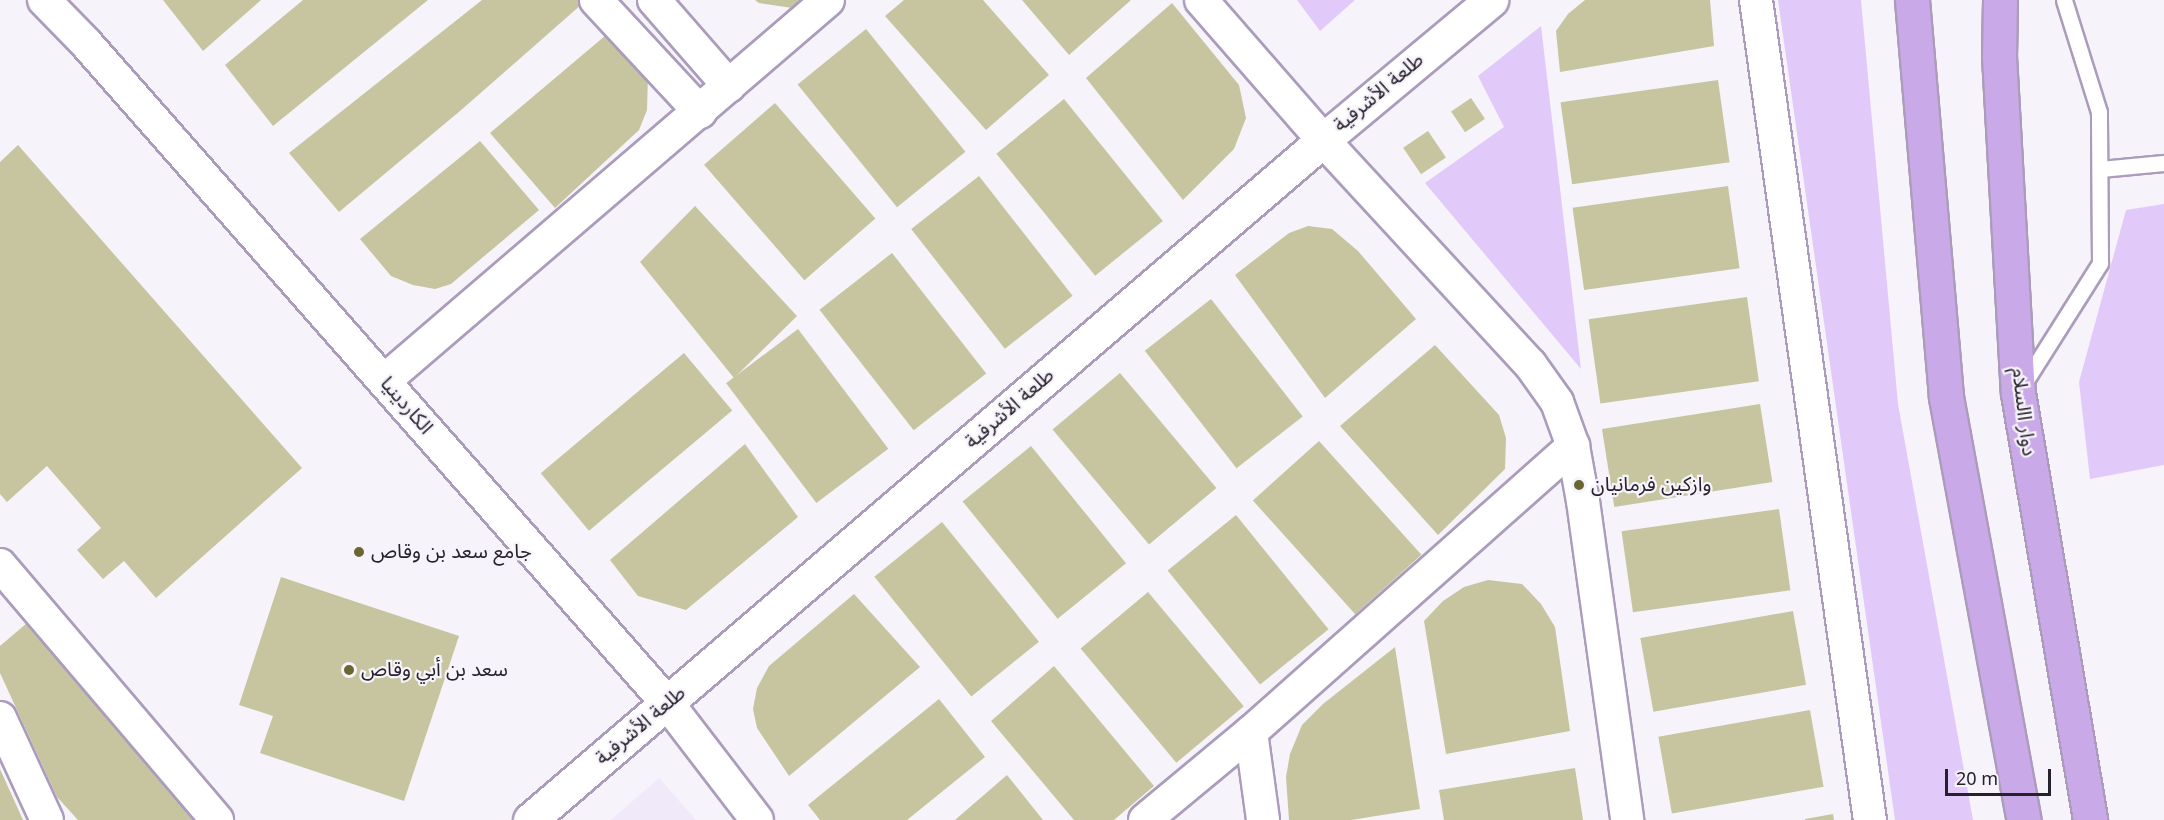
<!DOCTYPE html>
<meta charset="utf-8">
<style>
body{margin:0}
#map{position:relative;width:2164px;height:820px;overflow:hidden;background:#f6f3fa;font-family:Georgia,"Noto Sans Arabic",serif}
div>[style]{position:absolute}
.built>*{inset:0;background:#f0e9f9}
.green>*{inset:0;background:#e1caf9}
.building>*{inset:0;background:#c6c5a0;transform-origin:0 0}
.roads{filter:drop-shadow(2px 0 #ab9cbc) drop-shadow(-2px 0 #ab9cbc) drop-shadow(0 2px #ab9cbc) drop-shadow(0 -2px #ab9cbc)}
.lane>*{height:15px;margin:-7.5px;padding:0 7.5px;transform-origin:7.5px;border-radius:7.5px;background:#fff}
.street>*{height:32px;margin:-16px;padding:0 16px;transform-origin:16px;border-radius:16px;background:#fff}
.secondary>*{height:33px;margin:-16.5px;padding:0 16.5px;transform-origin:16.5px;border-radius:16.5px;background:#fff}
.primary>*{height:33px;margin:-16.5px;padding:0 16.5px;transform-origin:16.5px;border-radius:16.5px;background:#caa9e8}
.dots>*{width:16px;height:16px;translate:-50% -50%;box-sizing:border-box;border:3px solid #f6f3fa;border-radius:50%}
span{translate:-50% -50%;white-space:nowrap;text-align:center;line-height:1.15;-webkit-text-stroke:4.5px #f6f3fa;paint-order:stroke}
.street-label{font-size:20px;color:#27212d}
.poi-label{font-size:20px;color:#27212d}
.left{translate:0 -50%;text-align:left}
.scale{position:absolute;left:1945px;top:769px;width:106px;height:27px;box-sizing:border-box;border:3px solid #27212d;border-top:0;padding-left:8px;font-size:18px;line-height:21px;white-space:nowrap;color:#27212d;-webkit-text-stroke:4px #f6f3fa;paint-order:stroke}
</style>
<div id="map">
<div class="built">
<i style="clip-path:polygon(659px 778px,696px 820px,611px 820px)"></i>
</div>
<div class="green">
<i style="clip-path:polygon(1297px 0,1355px 0,1320px 31px)"></i>
<i style="clip-path:polygon(1778px 0,1861px 0,1898px 404px,1973px 820px,1895px 820px)"></i>
<i style="clip-path:polygon(1541px 26px,1553px 128px,1581px 369px,1425px 183px,1504px 127px,1478px 76px)"></i>
<i style="clip-path:polygon(2164px 204px,2164px 465px,2090px 479px,2079px 382px,2126px 210px)"></i>
</div>
<div class="building">
<i style="clip-path:polygon(163px 0,261px 0,203px 51px)"></i>
<i style="clip-path:polygon(303px 0,428px 0,273px 126px,225px 65px)"></i>
<i style="clip-path:polygon(482px 0,579px 0,582px 4px,460px 111px,339px 212px,289px 153px)"></i>
<i style="clip-path:polygon(755px 0,809px 0,799px 9px,759px 3px)"></i>
<i style="clip-path:polygon(904px 0,983px 0,1049px 75px,986px 130px,885px 16px)"></i>
<i style="clip-path:polygon(1022px 0,1131px 0,1069px 55px)"></i>
<i style="clip-path:polygon(1585px 0,1710px 0,1714px 46px,1560px 72px,1556px 31px,1568px 14px)"></i>
<i style="clip-path:polygon(1172px 3px,1239px 85px,1246px 118px,1234px 149px,1183px 200px,1086px 78px)"></i>
<i style="left:866px;top:29px;width:158px;height:88px;rotate:51deg"></i>
<i style="clip-path:polygon(612px 30px,648px 74px,647px 110px,639px 130px,555px 208px,490px 133px)"></i>
<i style="left:1718px;top:80px;width:83px;height:159px;rotate:82deg"></i>
<i style="left:1471px;top:98px;width:25px;height:24px;rotate:56deg"></i>
<i style="left:1064px;top:99px;width:157px;height:87px;rotate:51deg"></i>
<i style="left:775px;top:103px;width:153px;height:94px;rotate:49deg"></i>
<i style="left:1428px;top:131px;width:32px;height:30px;rotate:56deg"></i>
<i style="clip-path:polygon(480px 141px,539px 210px,451px 284px,435px 289px,413px 285px,391px 276px,360px 239px)"></i>
<i style="clip-path:polygon(18px 145px,302px 468px,156px 598px,124px 561px,103px 579px,77px 550px,101px 528px,47px 466px,7px 502px,0 494px,0 162px)"></i>
<i style="left:979px;top:176px;width:152px;height:86px;rotate:52deg"></i>
<i style="left:1728px;top:186px;width:83px;height:157px;rotate:82deg"></i>
<i style="clip-path:polygon(695px 206px,797px 316px,734px 378px,640px 262px)"></i>
<i style="clip-path:polygon(1308px 226px,1332px 229px,1358px 251px,1416px 319px,1325px 398px,1235px 275px,1289px 233px)"></i>
<i style="left:892px;top:253px;width:153px;height:92px;rotate:52deg"></i>
<i style="left:1747px;top:297px;width:85px;height:160px;rotate:82deg"></i>
<i style="left:1211px;top:299px;width:149px;height:84px;rotate:52deg"></i>
<i style="left:798px;top:329px;width:150px;height:90px;rotate:53deg"></i>
<i style="clip-path:polygon(1435px 345px,1499px 415px,1506px 438px,1505px 469px,1438px 535px,1340px 426px)"></i>
<i style="left:684px;top:353px;width:75px;height:187px;rotate:50deg"></i>
<i style="left:1120px;top:373px;width:150px;height:88px;rotate:50deg"></i>
<i style="left:1760px;top:404px;width:79px;height:160px;rotate:81deg"></i>
<i style="left:1319px;top:441px;width:153px;height:89px;rotate:48deg"></i>
<i style="clip-path:polygon(745px 444px,798px 517px,686px 610px,638px 596px,610px 560px)"></i>
<i style="left:1031px;top:446px;width:151px;height:88px;rotate:51deg"></i>
<i style="left:1779px;top:509px;width:82px;height:159px;rotate:82deg"></i>
<i style="left:1236px;top:515px;width:147px;height:88px;rotate:51deg"></i>
<i style="left:942px;top:522px;width:154px;height:87px;rotate:51deg"></i>
<i style="clip-path:polygon(281px 577px,459px 636px,404px 801px,260px 753px,273px 716px,239px 705px)"></i>
<i style="clip-path:polygon(1488px 580px,1522px 584px,1541px 604px,1555px 627px,1570px 731px,1446px 754px,1424px 621px,1443px 601px,1464px 587px)"></i>
<i style="left:1148px;top:592px;width:149px;height:88px;rotate:50deg"></i>
<i style="clip-path:polygon(854px 594px,920px 667px,789px 776px,757px 728px,753px 709px,757px 688px,769px 666px)"></i>
<i style="left:1793px;top:611px;width:75px;height:155px;rotate:80deg"></i>
<i style="clip-path:polygon(27px 623px,196px 820px,78px 820px,57px 797px,0 673px,0 646px)"></i>
<i style="clip-path:polygon(1395px 647px,1420px 809px,1351px 820px,1289px 820px,1286px 777px,1290px 754px,1302px 725px,1323px 704px)"></i>
<i style="clip-path:polygon(1054px 666px,1154px 786px,1114px 820px,1074px 820px,991px 721px)"></i>
<i style="clip-path:polygon(939px 699px,985px 757px,907px 820px,820px 820px,808px 805px)"></i>
<i style="left:1810px;top:710px;width:78px;height:154px;rotate:80deg"></i>
<i style="clip-path:polygon(1575px 768px,1583px 820px,1444px 820px,1439px 790px)"></i>
<i style="clip-path:polygon(0 769px,23px 820px,0 820px)"></i>
<i style="clip-path:polygon(1007px 775px,1043px 820px,955px 820px)"></i>
<i style="clip-path:polygon(1833px 814px,1834px 820px,1805px 820px,1805px 819px)"></i>
</div>
<div class="roads">
<div class="lane">
<i style="left:2100px;top:169px;width:64px;rotate:-5.4deg"></i>
<i style="left:2023px;top:385px;width:144px;rotate:-57.7deg"></i>
<i style="left:2100px;top:263px;width:151px;rotate:-90.4deg"></i>
<i style="left:2099px;top:112px;width:117px;rotate:-107.4deg"></i>
</div>
<div class="street">
<i style="left:44px;top:0;width:59px;rotate:45.7deg"></i>
<i style="left:85px;top:42px;width:882px;rotate:48.63deg"></i>
<i style="left:668px;top:704px;width:146px;rotate:52.5deg"></i>
<i style="left:596px;top:0;width:153px;rotate:47.1deg"></i>
<i style="left:654px;top:0;width:114px;rotate:48.9deg"></i>
<i style="left:1201px;top:0;width:186px;rotate:48.9deg"></i>
<i style="left:1323px;top:140px;width:305px;rotate:47.3deg"></i>
<i style="left:1530px;top:364px;width:47px;rotate:54.6deg"></i>
<i style="left:1557px;top:402px;width:47px;rotate:70deg"></i>
<i style="left:1573px;top:446px;width:56px;rotate:79.7deg"></i>
<i style="left:1583px;top:501px;width:322px;rotate:82.1deg"></i>
<i style="left:1756px;top:0;width:828px;rotate:82.09deg"></i>
<i style="left:384px;top:381px;width:585px;rotate:-40.63deg"></i>
<i style="left:0;top:565px;width:335px;rotate:49.6deg"></i>
<i style="left:0;top:718px;width:112px;rotate:65.3deg"></i>
<i style="left:1251px;top:732px;width:89px;rotate:82.2deg"></i>
<i style="left:1145px;top:820px;width:138px;rotate:-39.7deg"></i>
<i style="left:1251px;top:732px;width:431px;rotate:-41.6deg"></i>
</div>
<div class="secondary">
<i style="left:530px;top:820px;width:1045px;rotate:-40.61deg"></i>
<i style="left:1323px;top:140px;width:219px;rotate:-39.8deg"></i>
</div>
<div class="primary">
<i style="left:1912px;top:0;width:398px;rotate:85.1deg"></i>
<i style="left:1946px;top:397px;width:430px;rotate:79.6deg"></i>
<i style="left:2000px;top:0;width:56px;rotate:91deg"></i>
<i style="left:1999px;top:56px;width:338px;rotate:86.8deg"></i>
<i style="left:2018px;top:393px;width:433px;rotate:80.4deg"></i>
</div>
</div>
<div class="dots">
<i style="left:1579px;top:485px;background:#696632"></i>
<i style="left:359px;top:552px;background:#696632"></i>
<i style="left:349px;top:670px;background:#696632"></i>
</div>
<div class="street-label">
<span style="left:1379px;top:93px;rotate:-40deg">طلعة الأشرفية</span>
<span style="left:406px;top:406px;rotate:49deg">الكاردينيا</span>
<span style="left:1010px;top:409px;rotate:-41deg">طلعة الأشرفية</span>
<span style="left:2023px;top:412px;rotate:83deg">دوار االسلام</span>
<span style="left:641px;top:726px;rotate:-40deg">طلعة الأشرفية</span>
</div>
<div class="poi-label">
<span class="left" style="left:1591px;top:485px">وازكين فرمانيان</span>
<span class="left" style="left:371px;top:552px">جامع سعد بن وقاص</span>
<span class="left" style="left:361px;top:670px">سعد بن أبي وقاص</span>
</div>
<div class="scale">20 m</div>
</div>
